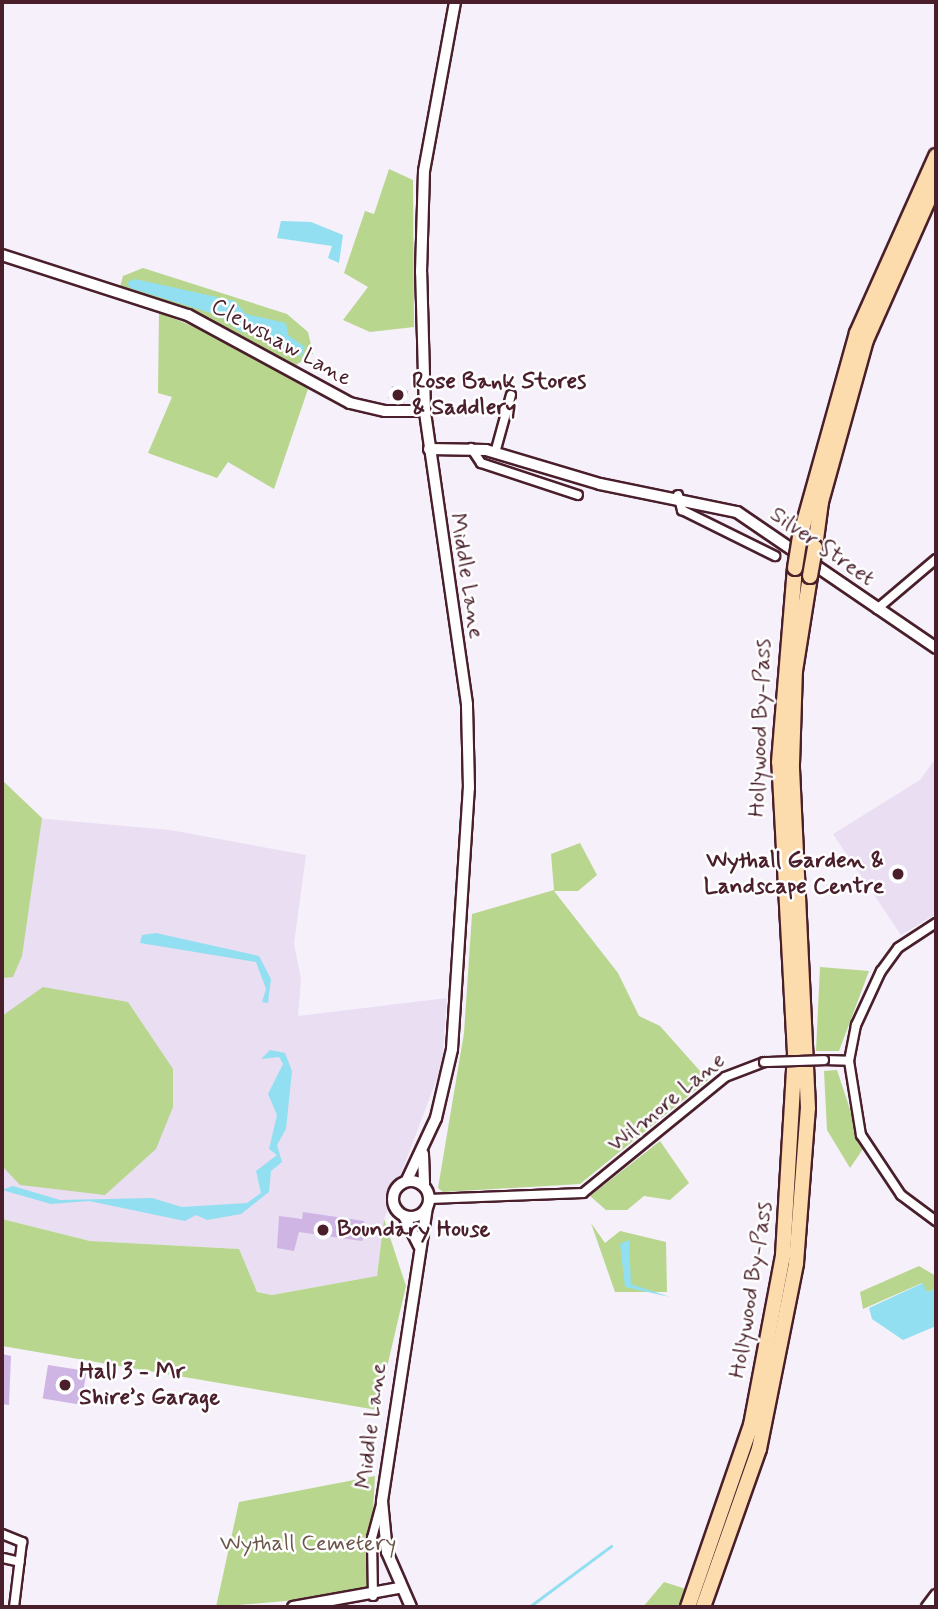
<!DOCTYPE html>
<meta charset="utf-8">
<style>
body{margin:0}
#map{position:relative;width:938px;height:1609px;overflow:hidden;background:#f5f0fa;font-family:Mynerve,sans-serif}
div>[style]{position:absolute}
.built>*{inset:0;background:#eadef3}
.green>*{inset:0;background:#b8d68e}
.water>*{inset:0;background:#91dff0}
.stream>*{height:2.5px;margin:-1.25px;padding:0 1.25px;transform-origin:1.25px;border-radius:1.25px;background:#91dff0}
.building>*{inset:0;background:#cfb5e4;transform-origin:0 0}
.roads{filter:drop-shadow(2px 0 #4a1f2b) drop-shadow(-2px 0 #4a1f2b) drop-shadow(0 2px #4a1f2b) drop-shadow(0 -2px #4a1f2b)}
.minor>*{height:8px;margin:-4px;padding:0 4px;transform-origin:4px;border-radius:4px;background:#fff}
.tertiary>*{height:10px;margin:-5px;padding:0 5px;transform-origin:5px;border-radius:5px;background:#fff}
.tertiary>.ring{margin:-5px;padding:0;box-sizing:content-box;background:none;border:10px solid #fff;border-radius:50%}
.trunk>*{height:14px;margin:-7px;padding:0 7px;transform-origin:7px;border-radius:7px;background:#fcdcac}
.bridges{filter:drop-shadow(2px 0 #4a1f2b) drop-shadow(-2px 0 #4a1f2b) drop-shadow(0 2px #4a1f2b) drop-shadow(0 -2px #4a1f2b)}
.minor-bridge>*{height:8px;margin:-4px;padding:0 4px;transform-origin:4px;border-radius:4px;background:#fff}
.trunk-bridge>*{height:14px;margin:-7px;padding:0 7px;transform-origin:7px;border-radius:7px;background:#fcdcac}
.dots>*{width:19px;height:19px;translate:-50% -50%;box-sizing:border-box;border:4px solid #fff;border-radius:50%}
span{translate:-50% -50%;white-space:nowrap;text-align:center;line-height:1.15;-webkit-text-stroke:5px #fff;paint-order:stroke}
.street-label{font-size:23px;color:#4a1f2b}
.poi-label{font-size:23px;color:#4a1f2b;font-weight:700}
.left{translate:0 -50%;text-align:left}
.right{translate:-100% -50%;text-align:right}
.park-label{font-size:23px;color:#6b5649}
.frame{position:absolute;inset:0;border:4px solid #4a1f2b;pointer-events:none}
</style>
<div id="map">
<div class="built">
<i style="clip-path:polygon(936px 758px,936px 914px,901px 935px,833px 834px,920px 780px)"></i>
<i style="clip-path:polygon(2px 815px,170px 830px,306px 855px,294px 944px,301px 979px,298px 1016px,447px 998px,442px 1065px,384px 1219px,377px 1276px,272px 1295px,257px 1292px,238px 1249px,90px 1241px,2px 1219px)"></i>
</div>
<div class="green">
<i style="clip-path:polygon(389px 169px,413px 180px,414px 327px,370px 332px,343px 320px,368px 287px,344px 273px,365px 211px,374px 214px)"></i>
<i style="clip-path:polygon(143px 268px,287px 314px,308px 332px,313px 354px,296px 365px,227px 328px,120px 287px,123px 276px)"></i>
<i style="clip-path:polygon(159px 312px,232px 343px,308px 389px,274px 489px,228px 462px,217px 478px,148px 453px,172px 397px,158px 393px)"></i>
<i style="clip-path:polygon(2px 780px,42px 818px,22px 956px,13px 977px,2px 978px)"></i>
<i style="clip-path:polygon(580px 843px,597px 875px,578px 891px,554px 891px,618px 973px,639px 1016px,660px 1026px,708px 1080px,580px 1184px,443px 1192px,438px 1188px,464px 1033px,472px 914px,554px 890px,551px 854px)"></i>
<i style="clip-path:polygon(820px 967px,869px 971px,839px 1051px,816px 1051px)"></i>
<i style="clip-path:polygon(43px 987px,128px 1002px,173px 1069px,173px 1107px,156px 1149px,105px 1195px,20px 1185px,2px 1166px,2px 1016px)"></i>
<i style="clip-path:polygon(837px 1070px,863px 1149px,850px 1168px,827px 1130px,824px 1071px)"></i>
<i style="clip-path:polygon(660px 1141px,689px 1183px,670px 1200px,644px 1196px,627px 1210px,606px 1210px,590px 1196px)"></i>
<i style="clip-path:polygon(2px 1219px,90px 1241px,239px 1249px,257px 1292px,272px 1295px,377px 1276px,384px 1219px,406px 1286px,377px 1410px,2px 1346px)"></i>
<i style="clip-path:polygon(591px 1223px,605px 1243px,620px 1231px,666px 1242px,667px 1292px,615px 1292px)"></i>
<i style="clip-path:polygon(919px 1266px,936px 1276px,936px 1289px,927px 1292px,922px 1283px,863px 1309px,860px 1292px)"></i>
<i style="clip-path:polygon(375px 1476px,368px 1594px,216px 1607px,239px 1502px)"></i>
<i style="clip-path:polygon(664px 1582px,686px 1589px,678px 1607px,643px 1607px)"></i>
</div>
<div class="water">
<i style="clip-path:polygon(281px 221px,311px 222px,343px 235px,339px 263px,328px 258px,332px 246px,277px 238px)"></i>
<i style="clip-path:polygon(135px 279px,235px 301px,246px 314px,286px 323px,288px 335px,305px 347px,301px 357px,268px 335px,241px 332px,217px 315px,130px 288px,127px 282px)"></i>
<i style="clip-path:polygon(156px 933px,259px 956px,271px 979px,268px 1003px,262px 1002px,266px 989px,256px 962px,140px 943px,142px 935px)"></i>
<i style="clip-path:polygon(270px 1050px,285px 1053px,292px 1071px,286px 1129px,277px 1145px,282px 1162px,271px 1171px,269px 1192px,241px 1214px,207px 1220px,196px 1215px,185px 1221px,89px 1201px,51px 1204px,2px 1190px,13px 1186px,60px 1200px,152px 1198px,182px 1207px,247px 1203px,261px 1193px,256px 1171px,277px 1155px,269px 1149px,277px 1115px,268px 1094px,283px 1064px,279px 1057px,261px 1059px)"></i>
<i style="clip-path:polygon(629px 1240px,631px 1284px,670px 1297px,625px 1287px,620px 1244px)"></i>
<i style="clip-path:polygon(923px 1283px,927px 1292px,936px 1289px,936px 1326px,903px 1340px,872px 1319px,869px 1308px)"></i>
</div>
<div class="stream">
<i style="left:529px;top:1607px;width:102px;rotate:-36.6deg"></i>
</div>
<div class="building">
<i style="left:392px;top:386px;width:17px;height:13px;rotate:17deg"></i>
<i style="clip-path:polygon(303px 1212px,364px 1221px,366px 1235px,362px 1241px,299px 1232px,294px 1251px,277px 1248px,279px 1216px,302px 1219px)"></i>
<i style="clip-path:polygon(2px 1354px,11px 1356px,9px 1405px,2px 1404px)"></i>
<i style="left:48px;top:1365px;width:39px;height:34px;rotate:9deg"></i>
</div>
<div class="roads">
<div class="minor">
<i style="left:471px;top:448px;width:18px;rotate:56deg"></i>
<i style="left:481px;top:463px;width:102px;rotate:18.3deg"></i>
<i style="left:495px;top:453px;width:60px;rotate:-74.6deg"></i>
<i style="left:678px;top:495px;width:16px;rotate:75deg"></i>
<i style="left:682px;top:510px;width:104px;rotate:26.3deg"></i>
<i style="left:877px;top:609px;width:77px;rotate:-40.3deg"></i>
<i style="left:936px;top:923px;width:45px;rotate:146.7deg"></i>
<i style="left:898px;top:948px;width:29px;rotate:126deg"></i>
<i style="left:881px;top:971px;width:60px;rotate:114.8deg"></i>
<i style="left:856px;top:1025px;width:37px;rotate:101deg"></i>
<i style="left:849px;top:1061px;width:75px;rotate:80.8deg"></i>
<i style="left:861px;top:1135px;width:72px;rotate:56.3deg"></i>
<i style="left:901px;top:1195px;width:44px;rotate:36.6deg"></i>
<i style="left:824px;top:1060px;width:25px;rotate:2deg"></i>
<i style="left:429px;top:1199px;width:154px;rotate:-2.2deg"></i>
<i style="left:583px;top:1193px;width:183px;rotate:-39.2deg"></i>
<i style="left:725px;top:1077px;width:42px;rotate:-21deg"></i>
<i style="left:2px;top:1534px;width:22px;rotate:22deg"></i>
<i style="left:22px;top:1542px;width:65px;rotate:97deg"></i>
<i style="left:3px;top:1558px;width:17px;rotate:13deg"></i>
<i style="left:373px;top:1596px;width:58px;rotate:-91deg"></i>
<i style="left:372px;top:1538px;width:38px;rotate:-75deg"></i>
</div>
<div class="tertiary">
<i style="left:2px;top:255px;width:195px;rotate:17.9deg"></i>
<i style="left:188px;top:315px;width:184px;rotate:28.5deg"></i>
<i style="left:350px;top:403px;width:36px;rotate:13deg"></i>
<i style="left:385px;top:411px;width:40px"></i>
<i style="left:429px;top:449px;width:57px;rotate:1deg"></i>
<i style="left:486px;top:450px;width:119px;rotate:16.6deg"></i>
<i style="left:600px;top:484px;width:140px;rotate:11.6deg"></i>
<i style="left:737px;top:512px;width:241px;rotate:34.3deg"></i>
<i style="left:423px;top:1154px;width:30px;rotate:88deg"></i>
<i style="left:407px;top:1180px;width:68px;rotate:-64.9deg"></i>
<i style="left:436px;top:1118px;width:71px;rotate:-76.9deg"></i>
<i style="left:452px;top:1049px;width:262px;rotate:-86.3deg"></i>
<i style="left:469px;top:788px;width:84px;rotate:-91.4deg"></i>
<i style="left:467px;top:704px;width:296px;rotate:-98.2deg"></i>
<i style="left:425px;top:411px;width:139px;rotate:-91.6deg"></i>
<i style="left:421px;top:272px;width:101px;rotate:-88.3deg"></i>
<i style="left:424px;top:171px;width:172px;rotate:-79.6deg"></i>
<i class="ring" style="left:393px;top:1181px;width:26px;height:26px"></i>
<i style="left:404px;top:1216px;width:33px;rotate:63deg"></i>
<i style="left:293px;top:1607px;width:108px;rotate:-10.2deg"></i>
<i style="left:411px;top:1607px;width:60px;rotate:-113.6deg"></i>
<i style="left:387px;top:1552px;width:51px;rotate:-95.6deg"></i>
<i style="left:382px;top:1501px;width:296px;rotate:-81.3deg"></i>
<i style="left:927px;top:1607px;width:15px;rotate:-53deg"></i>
</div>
<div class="trunk">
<i style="left:800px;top:537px;width:212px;rotate:-74.4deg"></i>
<i style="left:857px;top:333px;width:194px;rotate:-65.9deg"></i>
<i style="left:815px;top:547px;width:45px;rotate:-82.4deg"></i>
<i style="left:821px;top:502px;width:168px;rotate:-74.5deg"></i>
<i style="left:866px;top:340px;width:172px;rotate:-66deg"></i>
<i style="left:688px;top:1607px;width:193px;rotate:-70.9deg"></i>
<i style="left:751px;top:1425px;width:173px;rotate:-79.3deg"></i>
<i style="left:783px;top:1255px;width:202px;rotate:-86.6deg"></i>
<i style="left:795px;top:1053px;width:291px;rotate:-93.1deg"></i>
<i style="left:779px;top:762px;width:195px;rotate:-85.3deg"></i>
<i style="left:703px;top:1607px;width:168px;rotate:-70.5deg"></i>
<i style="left:759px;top:1449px;width:190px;rotate:-78.7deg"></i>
<i style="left:796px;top:1263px;width:155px;rotate:-85.6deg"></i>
<i style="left:808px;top:1108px;width:344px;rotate:-92.7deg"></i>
<i style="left:792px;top:764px;width:93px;rotate:-88.2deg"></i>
<i style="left:795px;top:671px;width:96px;rotate:-81deg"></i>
</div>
</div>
<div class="bridges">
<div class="minor-bridge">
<i style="left:764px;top:1062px;width:60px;rotate:-1.9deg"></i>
</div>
<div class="trunk-bridge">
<i style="left:795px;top:568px;width:31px;rotate:-81deg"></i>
<i style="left:810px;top:576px;width:29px;rotate:-80deg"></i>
</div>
</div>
<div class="dots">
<i style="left:398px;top:395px;background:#4a1f2b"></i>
<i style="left:898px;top:874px;background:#4a1f2b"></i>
<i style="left:323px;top:1230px;background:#4a1f2b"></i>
<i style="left:65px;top:1385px;background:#4a1f2b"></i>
</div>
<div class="street-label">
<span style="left:281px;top:343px;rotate:29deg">Clewshaw Lane</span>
<span style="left:822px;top:547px;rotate:35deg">Silver Street</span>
<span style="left:466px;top:576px;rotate:81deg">Middle Lane</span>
<span style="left:761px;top:728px;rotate:-88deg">Hollywood By-Pass</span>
<span style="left:667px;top:1103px;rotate:-39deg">Wilmore Lane</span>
<span style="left:752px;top:1290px;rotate:-81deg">Hollywood By-Pass</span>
<span style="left:372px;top:1426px;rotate:-83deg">Middle Lane</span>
</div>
<div class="poi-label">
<span class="left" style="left:412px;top:395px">Rose Bank Stores<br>&amp; Saddlery</span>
<span class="right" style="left:884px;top:874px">Wythall Garden &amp;<br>Landscape Centre</span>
<span class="left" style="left:337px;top:1230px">Boundary House</span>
<span class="left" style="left:79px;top:1385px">Hall 3 - Mr<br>Shire’s Garage</span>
</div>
<div class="park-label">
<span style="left:308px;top:1544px">Wythall Cemetery</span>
</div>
<div class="frame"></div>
</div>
